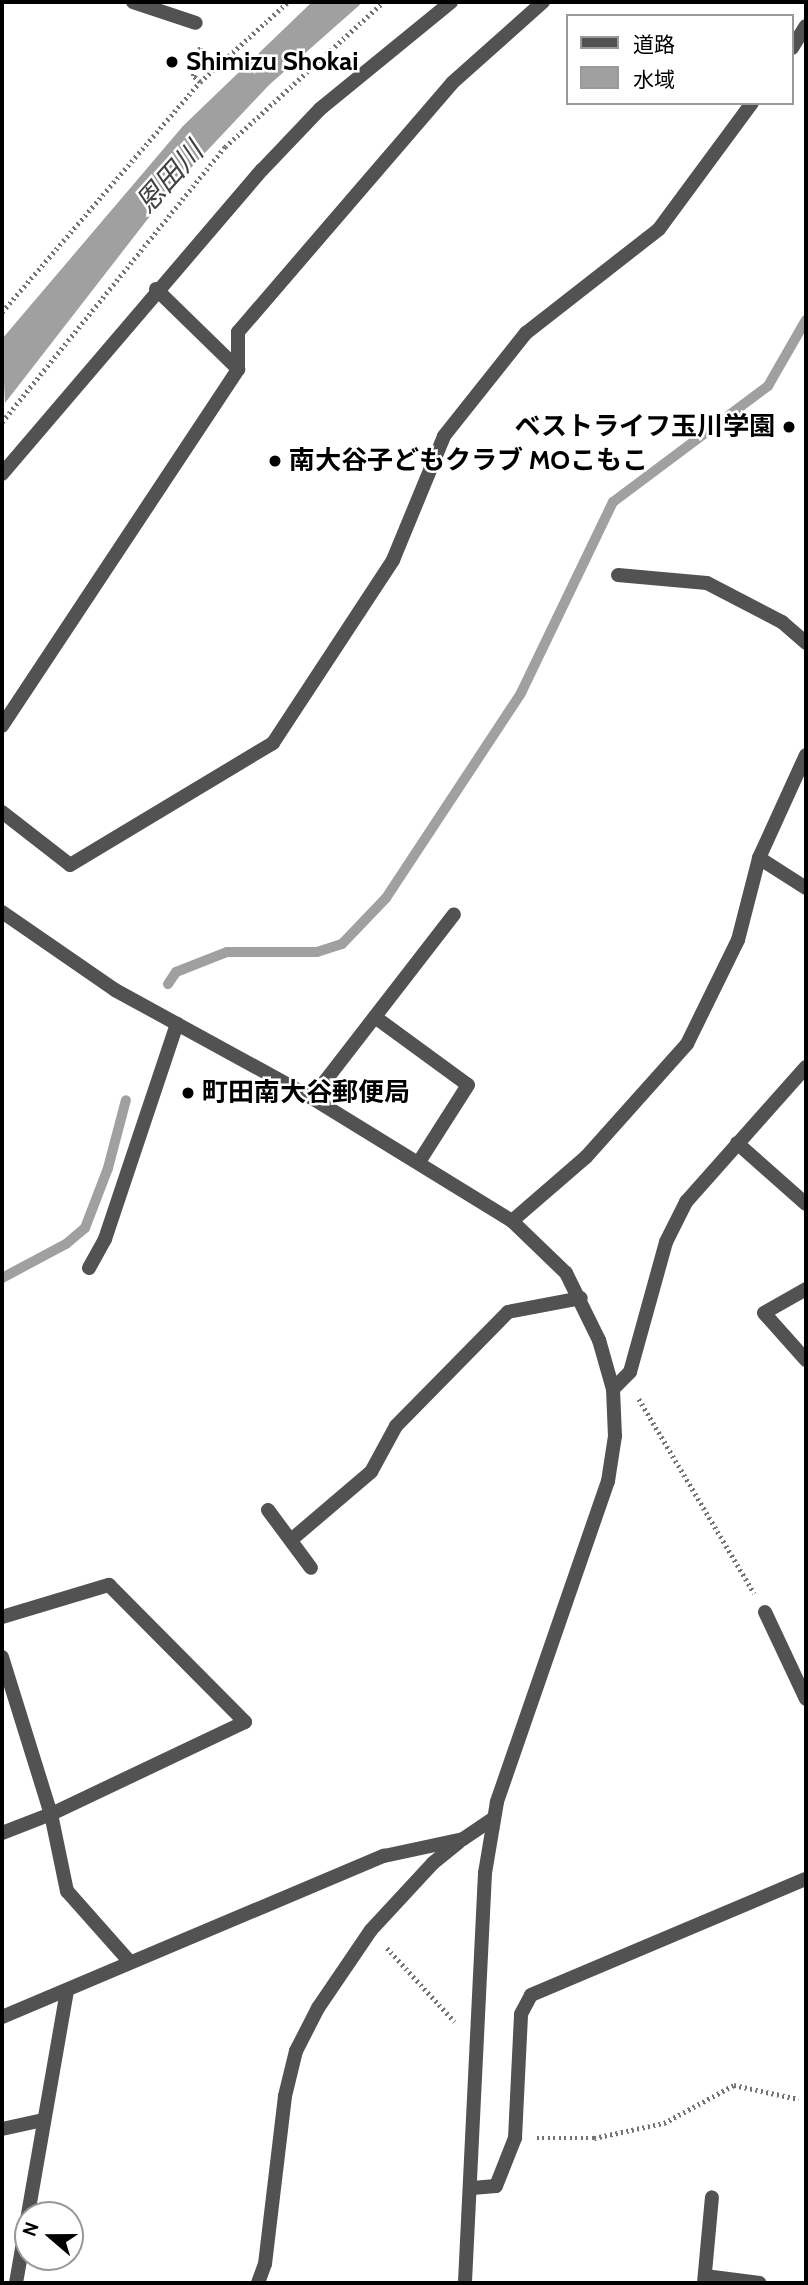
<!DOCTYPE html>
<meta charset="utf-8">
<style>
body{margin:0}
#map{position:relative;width:808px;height:2285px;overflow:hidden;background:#fff;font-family:Cabin,"Noto Sans JP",sans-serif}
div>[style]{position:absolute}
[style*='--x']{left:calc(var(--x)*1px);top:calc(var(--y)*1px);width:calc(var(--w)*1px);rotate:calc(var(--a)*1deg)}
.water>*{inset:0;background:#a0a0a0}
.stream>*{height:10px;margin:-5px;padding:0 5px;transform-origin:5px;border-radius:5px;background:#a0a0a0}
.path>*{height:4.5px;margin-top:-2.25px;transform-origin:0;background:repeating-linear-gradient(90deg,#747474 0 2px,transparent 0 5.5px)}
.service>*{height:14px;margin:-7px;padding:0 7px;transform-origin:7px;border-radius:7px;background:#525252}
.minor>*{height:14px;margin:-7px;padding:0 7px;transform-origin:7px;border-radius:7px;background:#525252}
.tertiary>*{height:14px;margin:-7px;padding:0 7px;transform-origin:7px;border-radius:7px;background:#525252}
.dots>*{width:19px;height:19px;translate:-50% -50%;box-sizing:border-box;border:4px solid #fff;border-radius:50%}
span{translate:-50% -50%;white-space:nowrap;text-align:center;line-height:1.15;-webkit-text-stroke:5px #fff;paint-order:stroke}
.poi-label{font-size:26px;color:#000;font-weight:700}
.left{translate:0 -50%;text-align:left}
.right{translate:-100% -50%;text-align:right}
.water-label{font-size:28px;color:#414141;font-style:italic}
.frame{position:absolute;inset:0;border:4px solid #000;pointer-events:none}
.legend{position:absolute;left:566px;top:14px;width:228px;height:91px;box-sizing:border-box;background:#fff;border:2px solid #999;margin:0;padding:9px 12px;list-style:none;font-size:21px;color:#000}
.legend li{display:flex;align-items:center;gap:14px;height:35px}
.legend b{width:35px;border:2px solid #999}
.north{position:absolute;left:14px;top:2201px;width:70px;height:70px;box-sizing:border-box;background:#fff;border:2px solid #999;border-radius:50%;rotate:290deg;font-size:19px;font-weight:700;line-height:28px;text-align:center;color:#000}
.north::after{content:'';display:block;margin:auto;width:24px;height:32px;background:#000;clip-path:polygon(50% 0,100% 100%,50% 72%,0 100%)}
</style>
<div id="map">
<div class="water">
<div style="clip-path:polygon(312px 2px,363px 2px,269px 85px,171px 189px,5px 403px,2px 339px,183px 126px)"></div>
</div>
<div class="stream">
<div style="--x:168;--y:984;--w:14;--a:-56"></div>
<div style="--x:176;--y:972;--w:55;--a:-21.4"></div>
<div style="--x:227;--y:952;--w:90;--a:0"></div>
<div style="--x:317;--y:952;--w:26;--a:-18"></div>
<div style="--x:342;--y:944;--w:64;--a:-46.3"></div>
<div style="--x:386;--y:898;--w:245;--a:-56.6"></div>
<div style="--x:521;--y:693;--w:212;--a:-64.3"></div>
<div style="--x:613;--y:502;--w:194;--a:-36.8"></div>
<div style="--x:768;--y:386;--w:76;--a:-60.1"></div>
<div style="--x:2;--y:1278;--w:72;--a:-28"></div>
<div style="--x:66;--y:1244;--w:25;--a:-40"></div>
<div style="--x:85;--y:1228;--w:64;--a:-69"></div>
<div style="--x:108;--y:1168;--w:70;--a:-75.2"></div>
</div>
<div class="path">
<div style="--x:200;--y:82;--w:9;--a:-139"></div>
<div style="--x:193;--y:76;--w:32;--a:-76"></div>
<div style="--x:2;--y:312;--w:303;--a:-49.3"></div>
<div style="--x:200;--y:82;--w:119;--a:-42.3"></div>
<div style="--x:2;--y:422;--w:354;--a:-51"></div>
<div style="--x:225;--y:147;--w:214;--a:-42.5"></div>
<div style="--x:639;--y:1399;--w:226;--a:59.3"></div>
<div style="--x:387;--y:1948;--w:100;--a:47.4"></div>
<div style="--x:537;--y:2138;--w:57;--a:0"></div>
<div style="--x:594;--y:2138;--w:72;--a:-12.1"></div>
<div style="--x:664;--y:2123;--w:80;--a:-28.5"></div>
<div style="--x:734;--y:2085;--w:66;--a:12.3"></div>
</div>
<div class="service">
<div style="--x:133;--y:2;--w:66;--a:18.4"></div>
<div style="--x:792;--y:48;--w:26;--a:-58"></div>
<div style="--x:156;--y:289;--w:115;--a:44.3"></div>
<div style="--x:618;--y:575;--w:89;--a:5.1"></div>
<div style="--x:707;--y:583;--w:85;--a:27.5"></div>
<div style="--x:782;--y:622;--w:32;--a:41"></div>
<div style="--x:2;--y:726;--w:428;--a:-56.5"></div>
<div style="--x:238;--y:369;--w:37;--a:-90"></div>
<div style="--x:238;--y:332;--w:328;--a:-49.3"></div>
<div style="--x:452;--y:83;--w:122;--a:-41.7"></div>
<div style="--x:2;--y:812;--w:86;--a:37.9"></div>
<div style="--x:70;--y:865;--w:237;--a:-31"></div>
<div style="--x:273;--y:743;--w:219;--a:-56.7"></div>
<div style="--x:393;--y:560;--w:134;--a:-67.6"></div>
<div style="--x:444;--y:436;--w:132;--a:-51.5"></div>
<div style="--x:526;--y:333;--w:169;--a:-38"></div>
<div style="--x:659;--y:229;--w:157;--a:-53.6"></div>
<div style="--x:512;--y:1221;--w:98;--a:-40.9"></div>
<div style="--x:586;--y:1157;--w:152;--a:-48.2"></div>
<div style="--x:687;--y:1044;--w:116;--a:-63.9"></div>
<div style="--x:89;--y:1268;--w:33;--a:-61"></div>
<div style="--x:105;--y:1239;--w:227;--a:-71.5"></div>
</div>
<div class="minor">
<div style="--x:759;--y:858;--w:56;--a:32.6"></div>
<div style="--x:738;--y:940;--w:85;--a:-75.6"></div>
<div style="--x:759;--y:858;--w:113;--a:-65.5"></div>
<div style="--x:375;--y:1017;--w:115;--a:36.2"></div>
<div style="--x:468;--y:1085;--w:91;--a:122.5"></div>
<div style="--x:312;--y:1098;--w:232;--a:-52.3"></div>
<div style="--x:737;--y:1143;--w:92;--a:41.5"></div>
<div style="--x:806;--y:1289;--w:48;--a:150.3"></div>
<div style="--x:764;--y:1313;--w:63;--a:48.2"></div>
<div style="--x:613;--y:1389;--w:24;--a:-45"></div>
<div style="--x:630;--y:1372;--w:135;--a:-74.5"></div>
<div style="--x:666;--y:1242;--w:45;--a:-63.4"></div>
<div style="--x:686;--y:1202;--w:181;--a:-48.4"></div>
<div style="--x:268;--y:1510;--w:72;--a:53.4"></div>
<div style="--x:291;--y:1540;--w:105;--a:-40.4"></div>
<div style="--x:371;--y:1472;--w:52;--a:-61.5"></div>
<div style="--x:396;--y:1426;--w:160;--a:-45.5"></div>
<div style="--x:508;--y:1312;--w:74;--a:-10.9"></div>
<div style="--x:765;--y:1612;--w:96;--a:64.8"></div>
<div style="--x:2;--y:1617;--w:112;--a:-16.7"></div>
<div style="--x:109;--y:1585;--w:193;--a:45.2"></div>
<div style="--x:245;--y:1722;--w:215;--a:154.6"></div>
<div style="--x:51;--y:1814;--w:53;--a:158.8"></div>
<div style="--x:2;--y:1657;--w:164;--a:72.7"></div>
<div style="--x:51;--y:1814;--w:79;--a:78.3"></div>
<div style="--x:67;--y:1891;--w:95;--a:48.4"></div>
<div style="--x:2;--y:2017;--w:415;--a:-22.9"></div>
<div style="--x:384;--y:1856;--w:81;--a:-12.1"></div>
<div style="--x:463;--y:1839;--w:36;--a:-34"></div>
<div style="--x:2;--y:2129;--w:42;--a:-12.4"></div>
<div style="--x:472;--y:2188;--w:24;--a:-5"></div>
<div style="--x:496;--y:2186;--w:52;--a:-68.4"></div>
<div style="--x:515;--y:2138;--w:124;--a:-87.2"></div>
<div style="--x:521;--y:2014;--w:21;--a:-62"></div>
<div style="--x:531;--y:1995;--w:298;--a:-22.9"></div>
<div style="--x:705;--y:2276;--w:55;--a:7.3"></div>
<div style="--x:16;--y:2283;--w:295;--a:-80.1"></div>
<div style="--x:258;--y:2283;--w:20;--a:-70"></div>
<div style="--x:265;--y:2264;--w:169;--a:-83.2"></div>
<div style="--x:285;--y:2096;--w:46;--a:-76.3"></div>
<div style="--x:296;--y:2051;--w:48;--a:-62.9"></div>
<div style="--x:318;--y:2008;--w:94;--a:-55.8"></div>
<div style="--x:371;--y:1930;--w:91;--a:-47.2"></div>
<div style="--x:433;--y:1863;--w:33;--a:-39"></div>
<div style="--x:704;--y:2283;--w:86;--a:-84.7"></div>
</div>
<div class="tertiary">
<div style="--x:2;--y:474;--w:400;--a:-49.5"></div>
<div style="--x:262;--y:170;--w:84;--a:-46.4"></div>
<div style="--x:320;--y:109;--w:169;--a:-39.2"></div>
<div style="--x:2;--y:912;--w:137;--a:34.6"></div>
<div style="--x:115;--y:990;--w:225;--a:28.7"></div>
<div style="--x:312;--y:1098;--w:235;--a:31.6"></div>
<div style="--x:512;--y:1221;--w:75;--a:43.9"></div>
<div style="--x:566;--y:1273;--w:75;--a:63.8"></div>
<div style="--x:599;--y:1340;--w:51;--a:74.1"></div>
<div style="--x:613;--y:1389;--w:47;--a:87.6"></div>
<div style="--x:615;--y:1436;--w:46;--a:98.8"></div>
<div style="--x:608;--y:1481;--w:340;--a:109.1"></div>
<div style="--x:497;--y:1802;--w:72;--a:99.6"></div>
<div style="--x:485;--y:1873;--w:410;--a:92.8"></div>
</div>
<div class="dots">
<div style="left:172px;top:62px;background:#000"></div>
<div style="left:789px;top:427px;background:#000"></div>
<div style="left:275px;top:461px;background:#000"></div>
<div style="left:188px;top:1093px;background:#000"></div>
</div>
<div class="poi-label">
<span class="left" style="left:186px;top:62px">Shimizu Shokai</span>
<span class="right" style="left:775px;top:427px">ベストライフ玉川学園</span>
<span class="left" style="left:289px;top:461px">南大谷子どもクラブ MOこもこ</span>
<span class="left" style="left:202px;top:1093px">町田南大谷郵便局</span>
</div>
<div class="water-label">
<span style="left:169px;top:177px;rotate:-48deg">恩田川</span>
</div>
<div class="frame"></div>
<ul class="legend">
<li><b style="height:9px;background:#525252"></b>道路</li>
<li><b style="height:19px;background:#a0a0a0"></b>水域</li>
</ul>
<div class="north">N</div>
</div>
